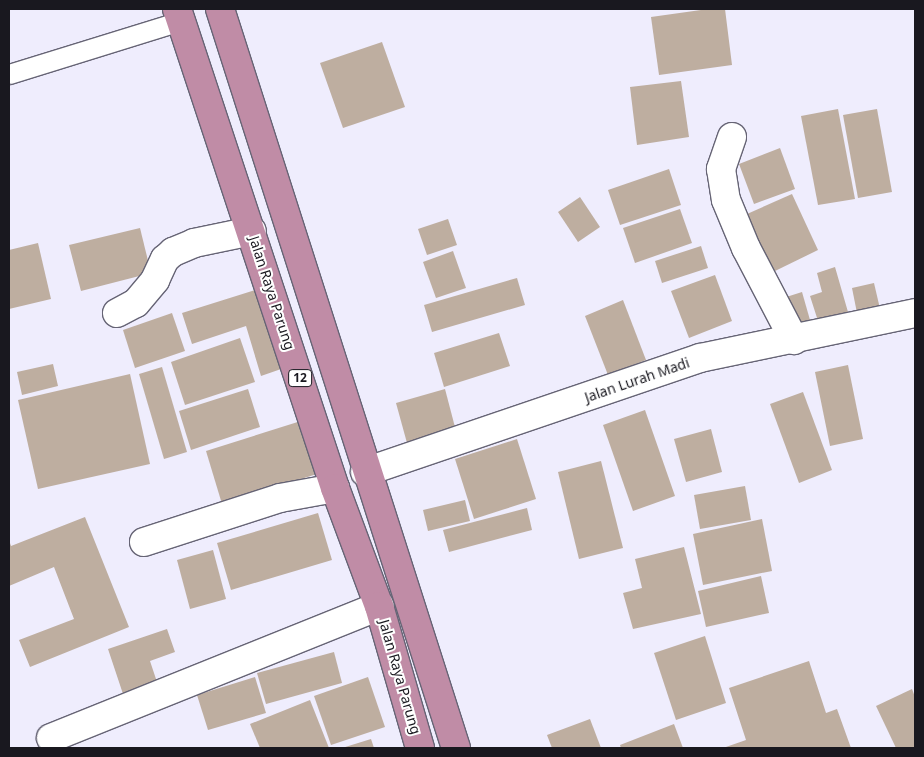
<!DOCTYPE html>
<style>
body{margin:0}
#map{position:relative;width:924px;height:757px;overflow:hidden;background:#efedfd;font-family:"Noto Sans",sans-serif}
div>[style]{position:absolute}
[style*='--x']{left:calc(var(--x)*1px);top:calc(var(--y)*1px);width:calc(var(--w)*1px);rotate:calc(var(--a)*1deg)}
.building>*{inset:0;background:#beaea0}
.roads{filter:drop-shadow(1px 0 #666475) drop-shadow(-1px 0 #666475) drop-shadow(0 1px #666475) drop-shadow(0 -1px #666475)}
.service>*{height:19px;margin:-9.5px;padding:0 9.5px;transform-origin:9.5px;border-radius:9.5px;background:#fff}
.minor>*{height:28px;margin:-14px;padding:0 14px;transform-origin:14px;border-radius:14px;background:#fff}
.trunk>*{height:28px;margin:-14px;padding:0 14px;transform-origin:14px;border-radius:14px;background:#c08ca6}
span{translate:-50% -50%;white-space:nowrap;text-align:center;line-height:1.15;-webkit-text-stroke:4px #fff;paint-order:stroke}
.shield-label span{padding:1px 4px;background:#fff;border:1px solid;border-radius:4px;-webkit-text-stroke-width:0}
.shield-label{font-size:12px;color:#19181f;font-weight:700}
.street-label{font-size:14px;color:#19181f}
.frame{position:absolute;inset:0;border:10px solid #19181f;pointer-events:none}
</style>
<div id="map">
<div class="building">
<div style="clip-path:polygon(708px 9px,725px 9px,732px 65px,659px 75px,651px 17px)"></div>
<div style="clip-path:polygon(382px 42px,405px 107px,343px 128px,320px 63px)"></div>
<div style="clip-path:polygon(681px 81px,689px 137px,637px 145px,630px 87px)"></div>
<div style="clip-path:polygon(838px 109px,855px 199px,818px 205px,801px 116px)"></div>
<div style="clip-path:polygon(877px 109px,892px 192px,858px 198px,843px 115px)"></div>
<div style="clip-path:polygon(780px 148px,795px 189px,754px 204px,739px 164px)"></div>
<div style="clip-path:polygon(669px 169px,681px 205px,620px 225px,608px 190px)"></div>
<div style="clip-path:polygon(792px 194px,818px 250px,773px 272px,747px 214px)"></div>
<div style="clip-path:polygon(580px 197px,600px 227px,578px 242px,558px 212px)"></div>
<div style="clip-path:polygon(680px 209px,692px 243px,635px 263px,623px 228px)"></div>
<div style="clip-path:polygon(448px 219px,457px 245px,427px 255px,418px 229px)"></div>
<div style="clip-path:polygon(140px 228px,151px 273px,81px 291px,69px 245px)"></div>
<div style="clip-path:polygon(38px 243px,51px 299px,9px 309px,9px 250px)"></div>
<div style="clip-path:polygon(701px 246px,708px 268px,662px 283px,655px 261px)"></div>
<div style="clip-path:polygon(453px 251px,466px 288px,436px 298px,423px 262px)"></div>
<div style="clip-path:polygon(835px 267px,848px 312px,818px 321px,810px 296px,822px 292px,817px 273px)"></div>
<div style="clip-path:polygon(715px 275px,732px 321px,689px 338px,671px 291px)"></div>
<div style="clip-path:polygon(517px 278px,525px 305px,432px 332px,424px 305px)"></div>
<div style="clip-path:polygon(874px 283px,881px 313px,858px 318px,852px 288px)"></div>
<div style="clip-path:polygon(258px 289px,284px 368px,261px 376px,246px 326px,192px 344px,182px 313px)"></div>
<div style="clip-path:polygon(802px 292px,810px 320px,789px 326px,780px 299px)"></div>
<div style="clip-path:polygon(623px 300px,646px 360px,608px 375px,585px 316px)"></div>
<div style="clip-path:polygon(172px 313px,185px 351px,135px 368px,123px 330px)"></div>
<div style="clip-path:polygon(499px 333px,510px 366px,444px 387px,434px 353px)"></div>
<div style="clip-path:polygon(240px 338px,255px 382px,185px 405px,171px 362px)"></div>
<div style="clip-path:polygon(53px 364px,58px 386px,22px 395px,17px 372px)"></div>
<div style="clip-path:polygon(848px 365px,863px 439px,830px 446px,815px 372px)"></div>
<div style="clip-path:polygon(162px 367px,187px 452px,164px 459px,139px 374px)"></div>
<div style="clip-path:polygon(130px 374px,150px 464px,38px 489px,18px 400px)"></div>
<div style="clip-path:polygon(248px 389px,260px 427px,191px 450px,179px 411px)"></div>
<div style="clip-path:polygon(445px 389px,456px 431px,407px 443px,396px 403px)"></div>
<div style="clip-path:polygon(803px 392px,832px 470px,799px 483px,770px 404px)"></div>
<div style="clip-path:polygon(645px 410px,675px 496px,633px 511px,603px 425px)"></div>
<div style="clip-path:polygon(304px 420px,320px 473px,222px 504px,206px 451px)"></div>
<div style="clip-path:polygon(711px 429px,722px 472px,686px 482px,674px 439px)"></div>
<div style="clip-path:polygon(517px 439px,536px 499px,474px 519px,455px 459px)"></div>
<div style="clip-path:polygon(601px 461px,623px 548px,579px 559px,558px 472px)"></div>
<div style="clip-path:polygon(745px 486px,751px 520px,700px 529px,694px 495px)"></div>
<div style="clip-path:polygon(465px 500px,470px 521px,428px 531px,423px 510px)"></div>
<div style="clip-path:polygon(527px 508px,532px 530px,449px 552px,443px 530px)"></div>
<div style="clip-path:polygon(318px 513px,332px 560px,231px 590px,217px 543px)"></div>
<div style="clip-path:polygon(85px 517px,129px 627px,30px 667px,19px 640px,74px 619px,54px 567px,9px 586px,9px 540px,11px 546px)"></div>
<div style="clip-path:polygon(762px 519px,772px 571px,703px 585px,693px 534px)"></div>
<div style="clip-path:polygon(684px 547px,701px 614px,633px 629px,623px 593px,642px 588px,635px 559px)"></div>
<div style="clip-path:polygon(213px 550px,226px 599px,190px 609px,177px 560px)"></div>
<div style="clip-path:polygon(761px 576px,769px 613px,706px 627px,698px 591px)"></div>
<div style="clip-path:polygon(167px 629px,175px 652px,150px 661px,160px 691px,126px 703px,108px 649px)"></div>
<div style="clip-path:polygon(705px 636px,726px 703px,676px 720px,654px 653px)"></div>
<div style="clip-path:polygon(334px 652px,342px 683px,266px 704px,257px 673px)"></div>
<div style="clip-path:polygon(809px 661px,826px 713px,837px 709px,851px 748px,723px 748px,746px 740px,729px 688px)"></div>
<div style="clip-path:polygon(255px 677px,266px 713px,208px 730px,197px 695px)"></div>
<div style="clip-path:polygon(368px 677px,385px 727px,331px 745px,314px 696px)"></div>
<div style="clip-path:polygon(912px 689px,915px 697px,915px 748px,896px 748px,876px 706px)"></div>
<div style="clip-path:polygon(310px 700px,329px 748px,260px 748px,250px 724px)"></div>
<div style="clip-path:polygon(590px 719px,601px 748px,552px 748px,547px 735px)"></div>
<div style="clip-path:polygon(674px 724px,683px 748px,621px 748px,620px 745px)"></div>
<div style="clip-path:polygon(371px 739px,374px 748px,342px 748px)"></div>
</div>
<div class="roads">
<div class="service">
<div style="--x:9;--y:74;--w:179;--a:-17.2"></div>
</div>
<div class="minor">
<div style="--x:732;--y:137;--w:34;--a:109"></div>
<div style="--x:721;--y:169;--w:31;--a:81"></div>
<div style="--x:726;--y:200;--w:52;--a:67.4"></div>
<div style="--x:746;--y:248;--w:104;--a:62.4"></div>
<div style="--x:117;--y:313;--w:21;--a:-28"></div>
<div style="--x:136;--y:303;--w:30;--a:-50"></div>
<div style="--x:155;--y:280;--w:23;--a:-65"></div>
<div style="--x:165;--y:259;--w:11;--a:-41"></div>
<div style="--x:173;--y:252;--w:23;--a:-23"></div>
<div style="--x:194;--y:243;--w:59;--a:-11.7"></div>
<div style="--x:365;--y:472;--w:354;--a:-18.8"></div>
<div style="--x:700;--y:358;--w:220;--a:-11.8"></div>
<div style="--x:144;--y:542;--w:143;--a:-17.9"></div>
<div style="--x:280;--y:498;--w:56;--a:-10.3"></div>
<div style="--x:51;--y:738;--w:354;--a:-21.9"></div>
</div>
<div class="trunk">
<div style="--x:177;--y:9;--w:504;--a:71.74"></div>
<div style="--x:335;--y:488;--w:126;--a:69.6"></div>
<div style="--x:379;--y:606;--w:148;--a:73.9"></div>
<div style="--x:220;--y:9;--w:776;--a:72.29"></div>
</div>
</div>
<div class="shield-label">
<span style="left:300px;top:378px">12</span>
</div>
<div class="street-label">
<span style="left:272px;top:293px;rotate:72deg">Jalan Raya Parung</span>
<span style="left:637px;top:380px;rotate:-19deg">Jalan Lurah Madi</span>
<span style="left:400px;top:677px;rotate:74deg">Jalan Raya Parung</span>
</div>
<div class="frame"></div>
</div>
